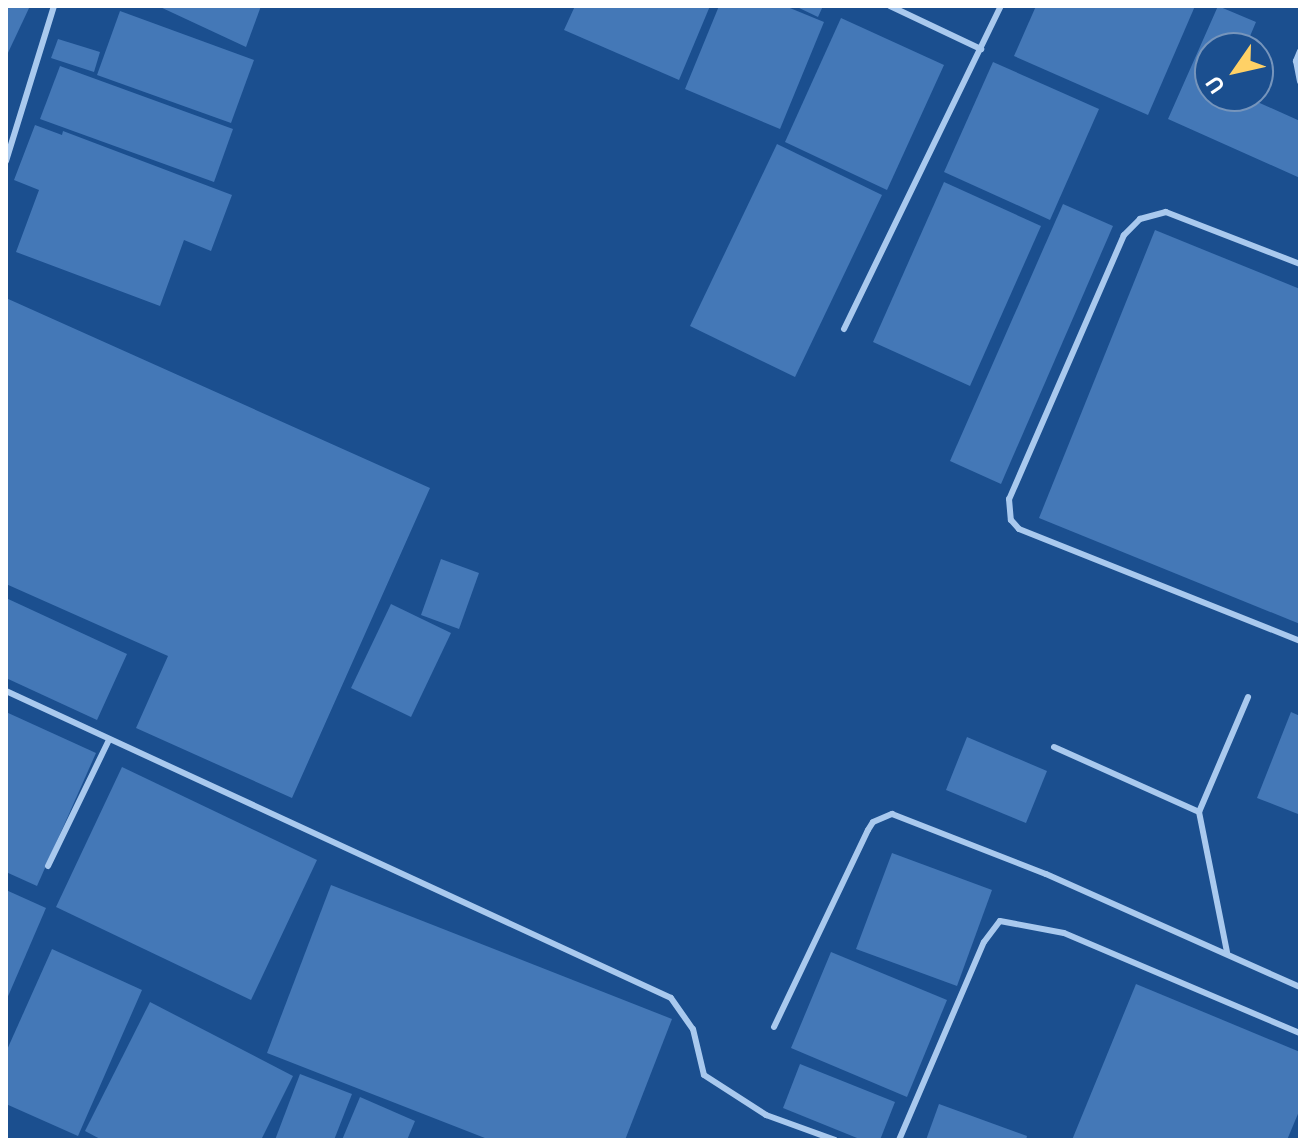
<!DOCTYPE html>
<style>
body{margin:0}
#map{position:relative;width:1306px;height:1146px;overflow:hidden;background:#1b4f8f;font-family:"DM Sans",sans-serif}
div>[style]{position:absolute}
[style*='--x']{left:calc(var(--x)*1px);top:calc(var(--y)*1px);width:calc(var(--w)*1px);rotate:calc(var(--a)*1deg)}
.building>*{inset:0;background:#4478b7}
.service>*{height:6px;margin:-3px;padding:0 3px;transform-origin:3px;border-radius:3px;background:#a9c9ee}
span{translate:-50% -50%;white-space:nowrap;text-align:center;line-height:1.15;-webkit-text-stroke:6px #1b4f8f;paint-order:stroke}
.frame{position:absolute;inset:0;border:8px solid #fff;pointer-events:none}
.north{position:absolute;left:1194px;top:32px;width:80px;height:80px;box-sizing:border-box;background:#1b4f8f;border:2px solid #7695bc;border-radius:50%;rotate:236deg;font-size:22px;font-weight:700;line-height:32px;text-align:center;color:#fff}
.north::after{content:'';display:block;margin:auto;width:28px;height:36px;background:#ffd166;clip-path:polygon(50% 0,100% 100%,50% 72%,0 100%)}
</style>
<div id="map">
<div class="building">
<div style="clip-path:polygon(6px 6px,30px 6px,6px 57px)"></div>
<div style="clip-path:polygon(158px 6px,261px 6px,246px 47px)"></div>
<div style="clip-path:polygon(575px 6px,710px 6px,679px 80px,564px 30px)"></div>
<div style="clip-path:polygon(719px 6px,785px 6px,824px 22px,780px 129px,685px 89px)"></div>
<div style="clip-path:polygon(795px 6px,823px 6px,818px 17px)"></div>
<div style="clip-path:polygon(1036px 6px,1195px 6px,1148px 115px,1014px 56px)"></div>
<div style="clip-path:polygon(1218px 6px,1256px 22px,1245px 48px,1210px 48px,1210px 96px,1244px 96px,1300px 121px,1300px 178px,1168px 119px)"></div>
<div style="clip-path:polygon(120px 11px,254px 60px,231px 123px,97px 75px)"></div>
<div style="clip-path:polygon(841px 18px,944px 65px,887px 190px,785px 142px)"></div>
<div style="clip-path:polygon(58px 39px,100px 52px,94px 72px,51px 58px)"></div>
<div style="clip-path:polygon(993px 62px,1099px 109px,1050px 220px,944px 172px)"></div>
<div style="clip-path:polygon(60px 66px,233px 129px,214px 182px,40px 119px)"></div>
<div style="clip-path:polygon(35px 125px,62px 135px,63px 131px,232px 195px,211px 251px,184px 240px,160px 306px,16px 252px,39px 190px,14px 180px)"></div>
<div style="clip-path:polygon(777px 144px,882px 195px,795px 377px,690px 326px)"></div>
<div style="clip-path:polygon(944px 182px,1041px 226px,970px 386px,873px 342px)"></div>
<div style="clip-path:polygon(1063px 204px,1113px 226px,1001px 484px,950px 461px)"></div>
<div style="clip-path:polygon(1155px 230px,1300px 289px,1300px 624px,1039px 518px)"></div>
<div style="clip-path:polygon(6px 298px,430px 488px,292px 798px,136px 728px,168px 656px,6px 584px)"></div>
<div style="clip-path:polygon(441px 559px,479px 573px,459px 629px,421px 615px)"></div>
<div style="clip-path:polygon(6px 598px,127px 654px,97px 720px,6px 678px)"></div>
<div style="clip-path:polygon(391px 604px,451px 633px,411px 717px,351px 688px)"></div>
<div style="clip-path:polygon(6px 712px,96px 753px,37px 886px,6px 872px)"></div>
<div style="clip-path:polygon(1291px 712px,1300px 716px,1298px 814px,1257px 798px)"></div>
<div style="clip-path:polygon(967px 737px,1047px 771px,1026px 823px,946px 790px)"></div>
<div style="clip-path:polygon(122px 767px,317px 860px,251px 1000px,56px 907px)"></div>
<div style="clip-path:polygon(892px 853px,992px 890px,957px 986px,856px 949px)"></div>
<div style="clip-path:polygon(331px 885px,672px 1019px,625px 1140px,490px 1140px,267px 1053px)"></div>
<div style="clip-path:polygon(6px 890px,46px 908px,6px 1001px)"></div>
<div style="clip-path:polygon(52px 949px,142px 990px,78px 1136px,6px 1104px,6px 1052px)"></div>
<div style="clip-path:polygon(831px 952px,947px 1000px,907px 1097px,791px 1048px)"></div>
<div style="clip-path:polygon(1136px 984px,1300px 1052px,1300px 1109px,1287px 1140px,1072px 1140px)"></div>
<div style="clip-path:polygon(150px 1002px,293px 1076px,261px 1140px,102px 1140px,85px 1131px)"></div>
<div style="clip-path:polygon(800px 1064px,895px 1102px,880px 1140px,862px 1140px,783px 1108px)"></div>
<div style="clip-path:polygon(300px 1074px,352px 1094px,334px 1140px,275px 1140px)"></div>
<div style="clip-path:polygon(360px 1097px,415px 1121px,407px 1140px,342px 1140px)"></div>
<div style="clip-path:polygon(939px 1104px,1027px 1136px,1026px 1140px,926px 1140px)"></div>
</div>
<div class="service">
<div style="--x:890;--y:6;--w:101;--a:25.3"></div>
<div style="--x:1300;--y:51;--w:11;--a:112"></div>
<div style="--x:1296;--y:61;--w:21;--a:79"></div>
<div style="--x:6;--y:161;--w:162;--a:-72.8"></div>
<div style="--x:1300;--y:264;--w:144;--a:-158.8"></div>
<div style="--x:1166;--y:212;--w:27;--a:165"></div>
<div style="--x:1140;--y:219;--w:23;--a:135"></div>
<div style="--x:1124;--y:235;--w:288;--a:113.5"></div>
<div style="--x:1009;--y:499;--w:21;--a:85"></div>
<div style="--x:1011;--y:520;--w:12;--a:48"></div>
<div style="--x:1019;--y:529;--w:302;--a:21.7"></div>
<div style="--x:844;--y:329;--w:359;--a:-64.1"></div>
<div style="--x:6;--y:691;--w:732;--a:24.78"></div>
<div style="--x:671;--y:998;--w:38;--a:55"></div>
<div style="--x:693;--y:1029;--w:47;--a:76.6"></div>
<div style="--x:704;--y:1075;--w:74;--a:32.8"></div>
<div style="--x:766;--y:1115;--w:73;--a:19.9"></div>
<div style="--x:1054;--y:747;--w:159;--a:24.1"></div>
<div style="--x:48;--y:866;--w:140;--a:-64.2"></div>
<div style="--x:1227;--y:952;--w:143;--a:-101.3"></div>
<div style="--x:1199;--y:812;--w:125;--a:-66.9"></div>
<div style="--x:774;--y:1027;--w:218;--a:-64.5"></div>
<div style="--x:868;--y:830;--w:9;--a:-58"></div>
<div style="--x:873;--y:822;--w:21;--a:-23"></div>
<div style="--x:892;--y:814;--w:165;--a:21.3"></div>
<div style="--x:1046;--y:874;--w:278;--a:24"></div>
<div style="--x:899;--y:1140;--w:215;--a:-66.8"></div>
<div style="--x:984;--y:942;--w:26;--a:-53"></div>
<div style="--x:1000;--y:921;--w:65;--a:10.6"></div>
<div style="--x:1064;--y:933;--w:256;--a:23"></div>
</div>
<div class="frame"></div>
<div class="north">U</div>
</div>
